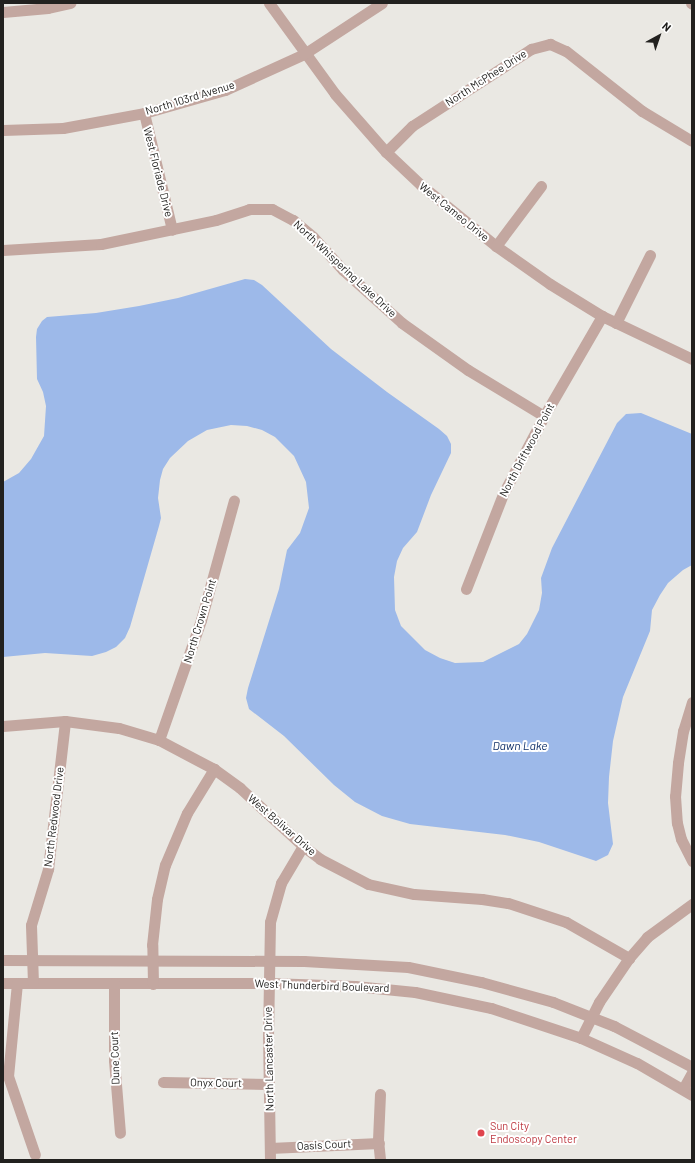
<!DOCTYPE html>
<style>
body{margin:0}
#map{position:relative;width:695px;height:1163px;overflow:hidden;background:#eae8e3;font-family:Barlow,sans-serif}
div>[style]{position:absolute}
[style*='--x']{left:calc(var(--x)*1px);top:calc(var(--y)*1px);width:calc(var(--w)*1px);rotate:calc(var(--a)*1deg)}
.water>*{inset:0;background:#9db9e9}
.minor>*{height:11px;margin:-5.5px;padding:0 5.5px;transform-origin:5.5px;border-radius:5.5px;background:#c3a7a0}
.dots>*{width:11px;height:11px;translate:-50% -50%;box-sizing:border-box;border:2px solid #fff;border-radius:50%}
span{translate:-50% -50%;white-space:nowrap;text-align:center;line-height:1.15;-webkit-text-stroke:4px #fff;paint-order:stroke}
.street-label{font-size:11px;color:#22211f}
.health-label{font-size:11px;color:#be3a42}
.left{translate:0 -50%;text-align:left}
.water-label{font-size:12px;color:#11316a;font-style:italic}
.frame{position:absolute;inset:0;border:4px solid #22211f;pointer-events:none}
.north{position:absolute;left:639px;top:16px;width:40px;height:40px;-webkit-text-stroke:3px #fff;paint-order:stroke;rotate:40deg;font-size:11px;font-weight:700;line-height:16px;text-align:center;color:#22211f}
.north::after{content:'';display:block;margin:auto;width:14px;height:18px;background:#22211f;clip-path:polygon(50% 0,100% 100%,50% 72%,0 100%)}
</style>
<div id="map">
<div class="water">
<div style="clip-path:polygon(245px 279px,254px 280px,262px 285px,331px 349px,387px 392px,439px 429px,447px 436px,451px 444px,451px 453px,431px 495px,417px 532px,403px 548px,397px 561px,394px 577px,395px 610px,401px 626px,425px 650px,440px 658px,455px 663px,483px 662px,519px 644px,527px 634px,539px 610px,542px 593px,541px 578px,552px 548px,617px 423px,626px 414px,641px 413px,692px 434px,692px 565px,683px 570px,668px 583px,660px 595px,652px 610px,650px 631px,623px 697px,613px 741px,609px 777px,608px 803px,613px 844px,608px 855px,596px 861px,539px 842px,505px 835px,410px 824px,382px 816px,355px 802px,334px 785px,284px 736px,249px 709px,246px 698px,248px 688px,279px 589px,287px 550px,300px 533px,309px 508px,306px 482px,294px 456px,275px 437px,262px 430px,247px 426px,231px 425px,207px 430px,188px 441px,170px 458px,163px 469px,160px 480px,158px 498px,161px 518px,159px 526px,130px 627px,125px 638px,116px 647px,106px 652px,92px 656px,45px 653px,3px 657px,3px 482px,19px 473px,31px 459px,44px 436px,46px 406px,43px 392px,37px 379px,36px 337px,37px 329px,42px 321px,47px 317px,96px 313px,139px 306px,178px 298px)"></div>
</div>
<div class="minor">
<div style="--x:269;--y:3;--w:112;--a:54"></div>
<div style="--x:335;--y:94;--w:77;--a:48.7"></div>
<div style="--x:386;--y:152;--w:48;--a:43.3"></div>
<div style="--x:421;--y:185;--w:97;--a:39.1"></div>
<div style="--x:496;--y:246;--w:66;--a:35.1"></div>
<div style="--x:550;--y:284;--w:61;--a:31.6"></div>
<div style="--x:602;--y:316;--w:100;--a:25.5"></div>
<div style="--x:691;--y:3;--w:1;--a:45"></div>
<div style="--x:3;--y:12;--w:45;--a:-5.1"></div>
<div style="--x:48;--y:8;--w:23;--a:-13"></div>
<div style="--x:144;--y:113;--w:120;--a:76.5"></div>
<div style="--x:3;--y:130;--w:60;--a:-1.9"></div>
<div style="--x:63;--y:128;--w:82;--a:-10.5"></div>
<div style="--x:144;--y:113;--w:84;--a:-15.9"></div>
<div style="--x:225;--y:90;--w:87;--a:-24.5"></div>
<div style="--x:304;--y:54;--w:93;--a:-33.2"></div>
<div style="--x:386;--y:152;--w:37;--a:-45"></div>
<div style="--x:412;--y:126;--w:142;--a:-32.9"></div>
<div style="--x:531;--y:49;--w:20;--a:-15"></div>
<div style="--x:550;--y:44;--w:17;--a:24"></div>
<div style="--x:566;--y:51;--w:97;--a:38.3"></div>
<div style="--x:642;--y:111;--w:58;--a:31"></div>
<div style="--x:496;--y:246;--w:75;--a:-53.1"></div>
<div style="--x:3;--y:250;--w:98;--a:-3.5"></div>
<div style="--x:101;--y:244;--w:117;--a:-11.8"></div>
<div style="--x:216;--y:220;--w:35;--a:-18"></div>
<div style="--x:249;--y:209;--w:23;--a:0"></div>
<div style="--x:272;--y:209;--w:24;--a:28"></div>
<div style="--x:293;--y:220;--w:26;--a:40"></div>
<div style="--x:313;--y:237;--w:45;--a:47.7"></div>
<div style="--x:343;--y:270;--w:79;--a:41.9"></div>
<div style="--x:402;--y:323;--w:81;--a:35.5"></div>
<div style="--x:468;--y:370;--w:89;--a:31.2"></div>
<div style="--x:616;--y:323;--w:76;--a:-63.4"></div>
<div style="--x:466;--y:589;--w:102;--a:-68.7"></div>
<div style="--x:503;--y:494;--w:88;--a:-62.3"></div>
<div style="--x:544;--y:416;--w:116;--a:-59.9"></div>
<div style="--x:692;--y:702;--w:30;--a:107"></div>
<div style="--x:683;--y:731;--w:32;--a:99"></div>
<div style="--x:678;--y:763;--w:33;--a:95"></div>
<div style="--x:675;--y:796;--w:27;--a:86"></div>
<div style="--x:677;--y:823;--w:16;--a:76"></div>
<div style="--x:681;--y:839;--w:25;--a:63"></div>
<div style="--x:3;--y:726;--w:62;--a:-4.6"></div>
<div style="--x:65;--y:721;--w:54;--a:7.4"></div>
<div style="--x:119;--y:728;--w:42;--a:16.7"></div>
<div style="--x:159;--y:740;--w:62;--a:27.8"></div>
<div style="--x:214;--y:769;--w:32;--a:36"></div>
<div style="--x:240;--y:788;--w:86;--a:42.6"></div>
<div style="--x:303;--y:846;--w:21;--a:37"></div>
<div style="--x:320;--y:859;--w:54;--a:27.5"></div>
<div style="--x:368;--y:884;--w:47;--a:12.3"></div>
<div style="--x:414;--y:894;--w:68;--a:4.2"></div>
<div style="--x:482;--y:899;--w:26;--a:9"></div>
<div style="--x:508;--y:903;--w:61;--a:18.1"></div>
<div style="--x:566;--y:922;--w:73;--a:29.7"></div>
<div style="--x:159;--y:740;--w:127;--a:-70.7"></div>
<div style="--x:201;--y:620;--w:124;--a:-74.6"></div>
<div style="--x:3;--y:960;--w:301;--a:0.2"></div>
<div style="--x:304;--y:961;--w:104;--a:3.3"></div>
<div style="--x:408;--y:967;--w:75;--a:11.6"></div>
<div style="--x:481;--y:982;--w:75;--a:15.5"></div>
<div style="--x:553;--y:1002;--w:66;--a:21.5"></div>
<div style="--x:614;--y:1026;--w:88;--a:27.7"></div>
<div style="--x:3;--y:983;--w:266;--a:0"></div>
<div style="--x:269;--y:983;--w:86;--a:2"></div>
<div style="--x:355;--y:986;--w:60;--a:5.7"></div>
<div style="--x:415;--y:992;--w:78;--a:11.9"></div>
<div style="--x:491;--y:1008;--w:95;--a:18.4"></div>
<div style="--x:581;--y:1038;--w:61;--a:24.1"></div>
<div style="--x:637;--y:1063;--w:64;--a:30.2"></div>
<div style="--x:17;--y:983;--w:93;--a:95.5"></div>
<div style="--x:8;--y:1076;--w:83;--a:71.1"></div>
<div style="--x:33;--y:983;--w:58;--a:-92"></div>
<div style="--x:31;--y:925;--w:59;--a:-73.1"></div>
<div style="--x:48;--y:869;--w:149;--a:-83.4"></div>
<div style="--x:114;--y:983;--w:77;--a:90"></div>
<div style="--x:114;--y:1060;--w:73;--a:85.3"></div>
<div style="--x:153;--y:984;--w:39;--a:-91"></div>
<div style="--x:152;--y:945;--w:46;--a:-83.8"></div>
<div style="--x:157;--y:899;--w:35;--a:-77"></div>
<div style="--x:165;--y:865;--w:56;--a:-67.1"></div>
<div style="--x:187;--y:813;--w:52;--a:-58.5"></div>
<div style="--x:581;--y:1038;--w:40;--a:-63.4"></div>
<div style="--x:599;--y:1002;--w:53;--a:-55.7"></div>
<div style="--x:629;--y:958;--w:28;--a:-49"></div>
<div style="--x:647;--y:937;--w:56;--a:-36.3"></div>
<div style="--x:163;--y:1082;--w:106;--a:1.1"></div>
<div style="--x:683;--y:1089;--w:18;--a:-61"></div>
<div style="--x:380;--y:1094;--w:46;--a:92.5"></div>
<div style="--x:378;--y:1140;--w:20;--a:84"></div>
<div style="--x:270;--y:1148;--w:109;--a:-2.6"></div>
<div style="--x:270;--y:1160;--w:123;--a:-90.9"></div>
<div style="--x:268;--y:1037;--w:115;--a:-89"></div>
<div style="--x:270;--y:922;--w:41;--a:-74.2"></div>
<div style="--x:281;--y:883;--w:43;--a:-59.3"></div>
</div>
<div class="dots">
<div style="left:481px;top:1133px;background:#e0444e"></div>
</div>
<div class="street-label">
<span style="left:486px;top:78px;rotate:-33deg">North McPhee Drive</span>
<span style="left:190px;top:98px;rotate:-17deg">North 103rd Avenue</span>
<span style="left:158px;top:172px;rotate:76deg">West Floriade Drive</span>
<span style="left:454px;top:212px;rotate:39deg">West Cameo Drive</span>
<span style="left:345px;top:269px;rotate:43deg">North Whispering Lake Drive</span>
<span style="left:527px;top:450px;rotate:-62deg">North Driftwood Point</span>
<span style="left:200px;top:621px;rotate:-73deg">North Crown Point</span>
<span style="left:54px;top:817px;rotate:-83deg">North Redwood Drive</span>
<span style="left:282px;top:825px;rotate:41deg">West Bolivar Drive</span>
<span style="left:322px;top:986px;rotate:2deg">West Thunderbird Boulevard</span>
<span style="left:115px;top:1058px;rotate:-92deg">Dune Court</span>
<span style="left:269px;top:1059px;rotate:-91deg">North Lancaster Drive</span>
<span style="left:216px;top:1083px;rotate:1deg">Onyx Court</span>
<span style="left:324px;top:1145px;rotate:-3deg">Oasis Court</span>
</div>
<div class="health-label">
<span class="left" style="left:490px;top:1133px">Sun City<br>Endoscopy Center</span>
</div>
<div class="water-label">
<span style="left:520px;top:746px">Dawn Lake</span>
</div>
<div class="frame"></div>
<div class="north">N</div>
</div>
